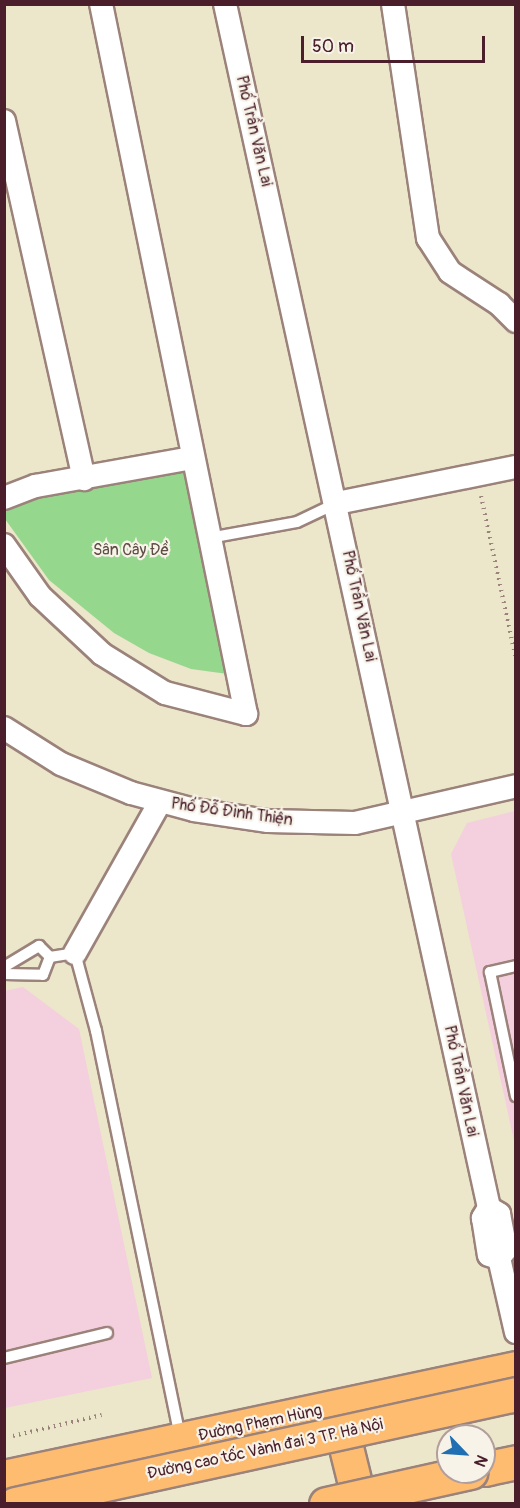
<!DOCTYPE html>
<meta charset="utf-8">
<style>
body{margin:0}
#map{position:relative;width:520px;height:1508px;overflow:hidden;background:#ece6ca;font-family:Pangolin,sans-serif}
div>[style]{position:absolute}
[style*='--x']{left:calc(var(--x)*1px);top:calc(var(--y)*1px);width:calc(var(--w)*1px);rotate:calc(var(--a)*1deg)}
.built>*{inset:0;background:#f4cfdd}
.green>*{inset:0;background:#96d78e}
.path>*{height:4px;margin-top:-2px;transform-origin:0;background:repeating-linear-gradient(90deg,#9b827a 0 1.5px,transparent 0 6px)}
.roads{filter:drop-shadow(2px 0 #9b827a) drop-shadow(-2px 0 #9b827a) drop-shadow(0 2px #9b827a) drop-shadow(0 -2px #9b827a)}
.lane>*{height:10px;margin:-5px;padding:0 5px;transform-origin:5px;border-radius:5px;background:#fff}
.street>*{height:22px;margin:-11px;padding:0 11px;transform-origin:11px;border-radius:11px;background:#fff}
.primary>*{height:33px;margin:-16.5px;padding:0 16.5px;transform-origin:16.5px;border-radius:16.5px;background:#febc70}
.highway>*{height:33px;margin:-16.5px;padding:0 16.5px;transform-origin:16.5px;border-radius:16.5px;background:#febc70}
.bridges{filter:drop-shadow(2px 0 #9b827a) drop-shadow(-2px 0 #9b827a) drop-shadow(0 2px #9b827a) drop-shadow(0 -2px #9b827a)}
.highway-bridge>*{height:33px;margin:-16.5px;padding:0 16.5px;transform-origin:16.5px;border-radius:16.5px;background:#febc70}
span{translate:-50% -50%;white-space:nowrap;text-align:center;line-height:1.15;-webkit-text-stroke:4.5px #f7f3e8;paint-order:stroke}
.street-label{font-size:16px;color:#4a1f2b}
.park-label{font-size:16px;color:#5d4d44}
.frame{position:absolute;inset:0;border:6px solid #4a1f2b;pointer-events:none}
.north{position:absolute;left:436px;top:1424px;width:60px;height:60px;box-sizing:border-box;background:#f7f3e8;border:2px solid #b29e9c;border-radius:50%;rotate:115deg;font-size:16px;font-weight:700;line-height:24px;text-align:center;color:#4a1f2b}
.north::after{content:'';display:block;margin:auto;width:21px;height:27px;background:#1f6fb2;clip-path:polygon(50% 0,100% 100%,50% 72%,0 100%)}
.scale{position:absolute;left:301px;top:36px;width:184px;height:27px;box-sizing:border-box;border:3px solid #4a1f2b;border-top:0;padding-left:8px;font-size:18px;line-height:21px;white-space:nowrap;color:#4a1f2b;-webkit-text-stroke:4px #f7f3e8;paint-order:stroke}
</style>
<div id="map">
<div class="built">
<div style="clip-path:polygon(515px 811px,515px 1145px,451px 854px,467px 823px)"></div>
<div style="clip-path:polygon(23px 987px,79px 1029px,152px 1378px,5px 1408px,4px 991px)"></div>
</div>
<div class="green">
<div style="clip-path:polygon(191px 458px,235px 675px,191px 669px,149px 653px,114px 633px,49px 580px,5px 519px,4px 498px)"></div>
</div>
<div class="path">
<div style="--x:481;--y:496;--w:167;--a:77.9"></div>
<div style="--x:13;--y:1436;--w:91;--a:-13.3"></div>
</div>
<div class="roads">
<div class="lane">
<div style="--x:209;--y:538;--w:89;--a:-10.3"></div>
<div style="--x:297;--y:522;--w:44;--a:-25.4"></div>
<div style="--x:50;--y:957;--w:25;--a:-9"></div>
<div style="--x:75;--y:953;--w:81;--a:74.9"></div>
<div style="--x:96;--y:1031;--w:415;--a:78.3"></div>
<div style="--x:516;--y:966;--w:27;--a:167"></div>
<div style="--x:490;--y:972;--w:127;--a:78.2"></div>
<div style="--x:4;--y:967;--w:41;--a:-31"></div>
<div style="--x:39;--y:946;--w:16;--a:45"></div>
<div style="--x:4;--y:974;--w:39;--a:1"></div>
<div style="--x:43;--y:975;--w:19;--a:-69"></div>
<div style="--x:4;--y:1358;--w:106;--a:-13.6"></div>
</div>
<div class="street">
<div style="--x:225;--y:4;--w:1233;--a:77.63"></div>
<div style="--x:489;--y:1208;--w:12;--a:121"></div>
<div style="--x:483;--y:1218;--w:37;--a:81"></div>
<div style="--x:489;--y:1255;--w:10;--a:17"></div>
<div style="--x:393;--y:4;--w:237;--a:81.5"></div>
<div style="--x:428;--y:238;--w:40;--a:57.1"></div>
<div style="--x:450;--y:272;--w:59;--a:33.1"></div>
<div style="--x:499;--y:304;--w:24;--a:45"></div>
<div style="--x:4;--y:121;--w:367;--a:77.4"></div>
<div style="--x:4;--y:498;--w:34;--a:-21"></div>
<div style="--x:36;--y:486;--w:158;--a:-10.2"></div>
<div style="--x:337;--y:503;--w:183;--a:-11.4"></div>
<div style="--x:4;--y:545;--w:62;--a:54.8"></div>
<div style="--x:40;--y:596;--w:85;--a:43.1"></div>
<div style="--x:102;--y:654;--w:74;--a:31.8"></div>
<div style="--x:165;--y:693;--w:84;--a:14.5"></div>
<div style="--x:246;--y:714;--w:725;--a:-101.54"></div>
<div style="--x:4;--y:728;--w:67;--a:32.3"></div>
<div style="--x:61;--y:764;--w:76;--a:22.5"></div>
<div style="--x:131;--y:793;--w:65;--a:15.1"></div>
<div style="--x:194;--y:810;--w:75;--a:8.5"></div>
<div style="--x:268;--y:821;--w:87;--a:1.3"></div>
<div style="--x:355;--y:823;--w:165;--a:-12.9"></div>
<div style="--x:75;--y:953;--w:173;--a:-60.6"></div>
<div style="--x:489;--y:1208;--w:12;--a:31"></div>
<div style="--x:499;--y:1214;--w:36;--a:79"></div>
<div style="--x:506;--y:1249;--w:11;--a:128"></div>
<div style="--x:499;--y:1258;--w:76;--a:77.1"></div>
</div>
<div class="primary">
<div style="--x:336;--y:1407;--w:100;--a:76.1"></div>
<div style="--x:4;--y:1477;--w:523;--a:-12.02"></div>
</div>
<div class="highway">
<div style="--x:484;--y:1469;--w:33;--a:-12"></div>
</div>
</div>
<div class="bridges">
<div class="highway-bridge">
<div style="--x:15;--y:1504;--w:513;--a:-12.38"></div>
<div style="--x:326;--y:1504;--w:148;--a:-12.5"></div>
</div>
</div>
<div class="street-label">
<span style="left:254px;top:131px;rotate:77deg">Phố Trần Văn Lai</span>
<span style="left:359px;top:606px;rotate:78deg">Phố Trần Văn Lai</span>
<span style="left:232px;top:812px;rotate:8deg">Phố Đỗ Đình Thiện</span>
<span style="left:461px;top:1081px;rotate:78deg">Phố Trần Văn Lai</span>
<span style="left:260px;top:1423px;rotate:-12deg">Đường Phạm Hùng</span>
<span style="left:265px;top:1449px;rotate:-12deg">Đường cao tốc Vành đai 3 TP. Hà Nội</span>
</div>
<div class="park-label">
<span style="left:131px;top:550px">Sân Cây Đề</span>
</div>
<div class="frame"></div>
<div class="north">N</div>
<div class="scale">50 m</div>
</div>
